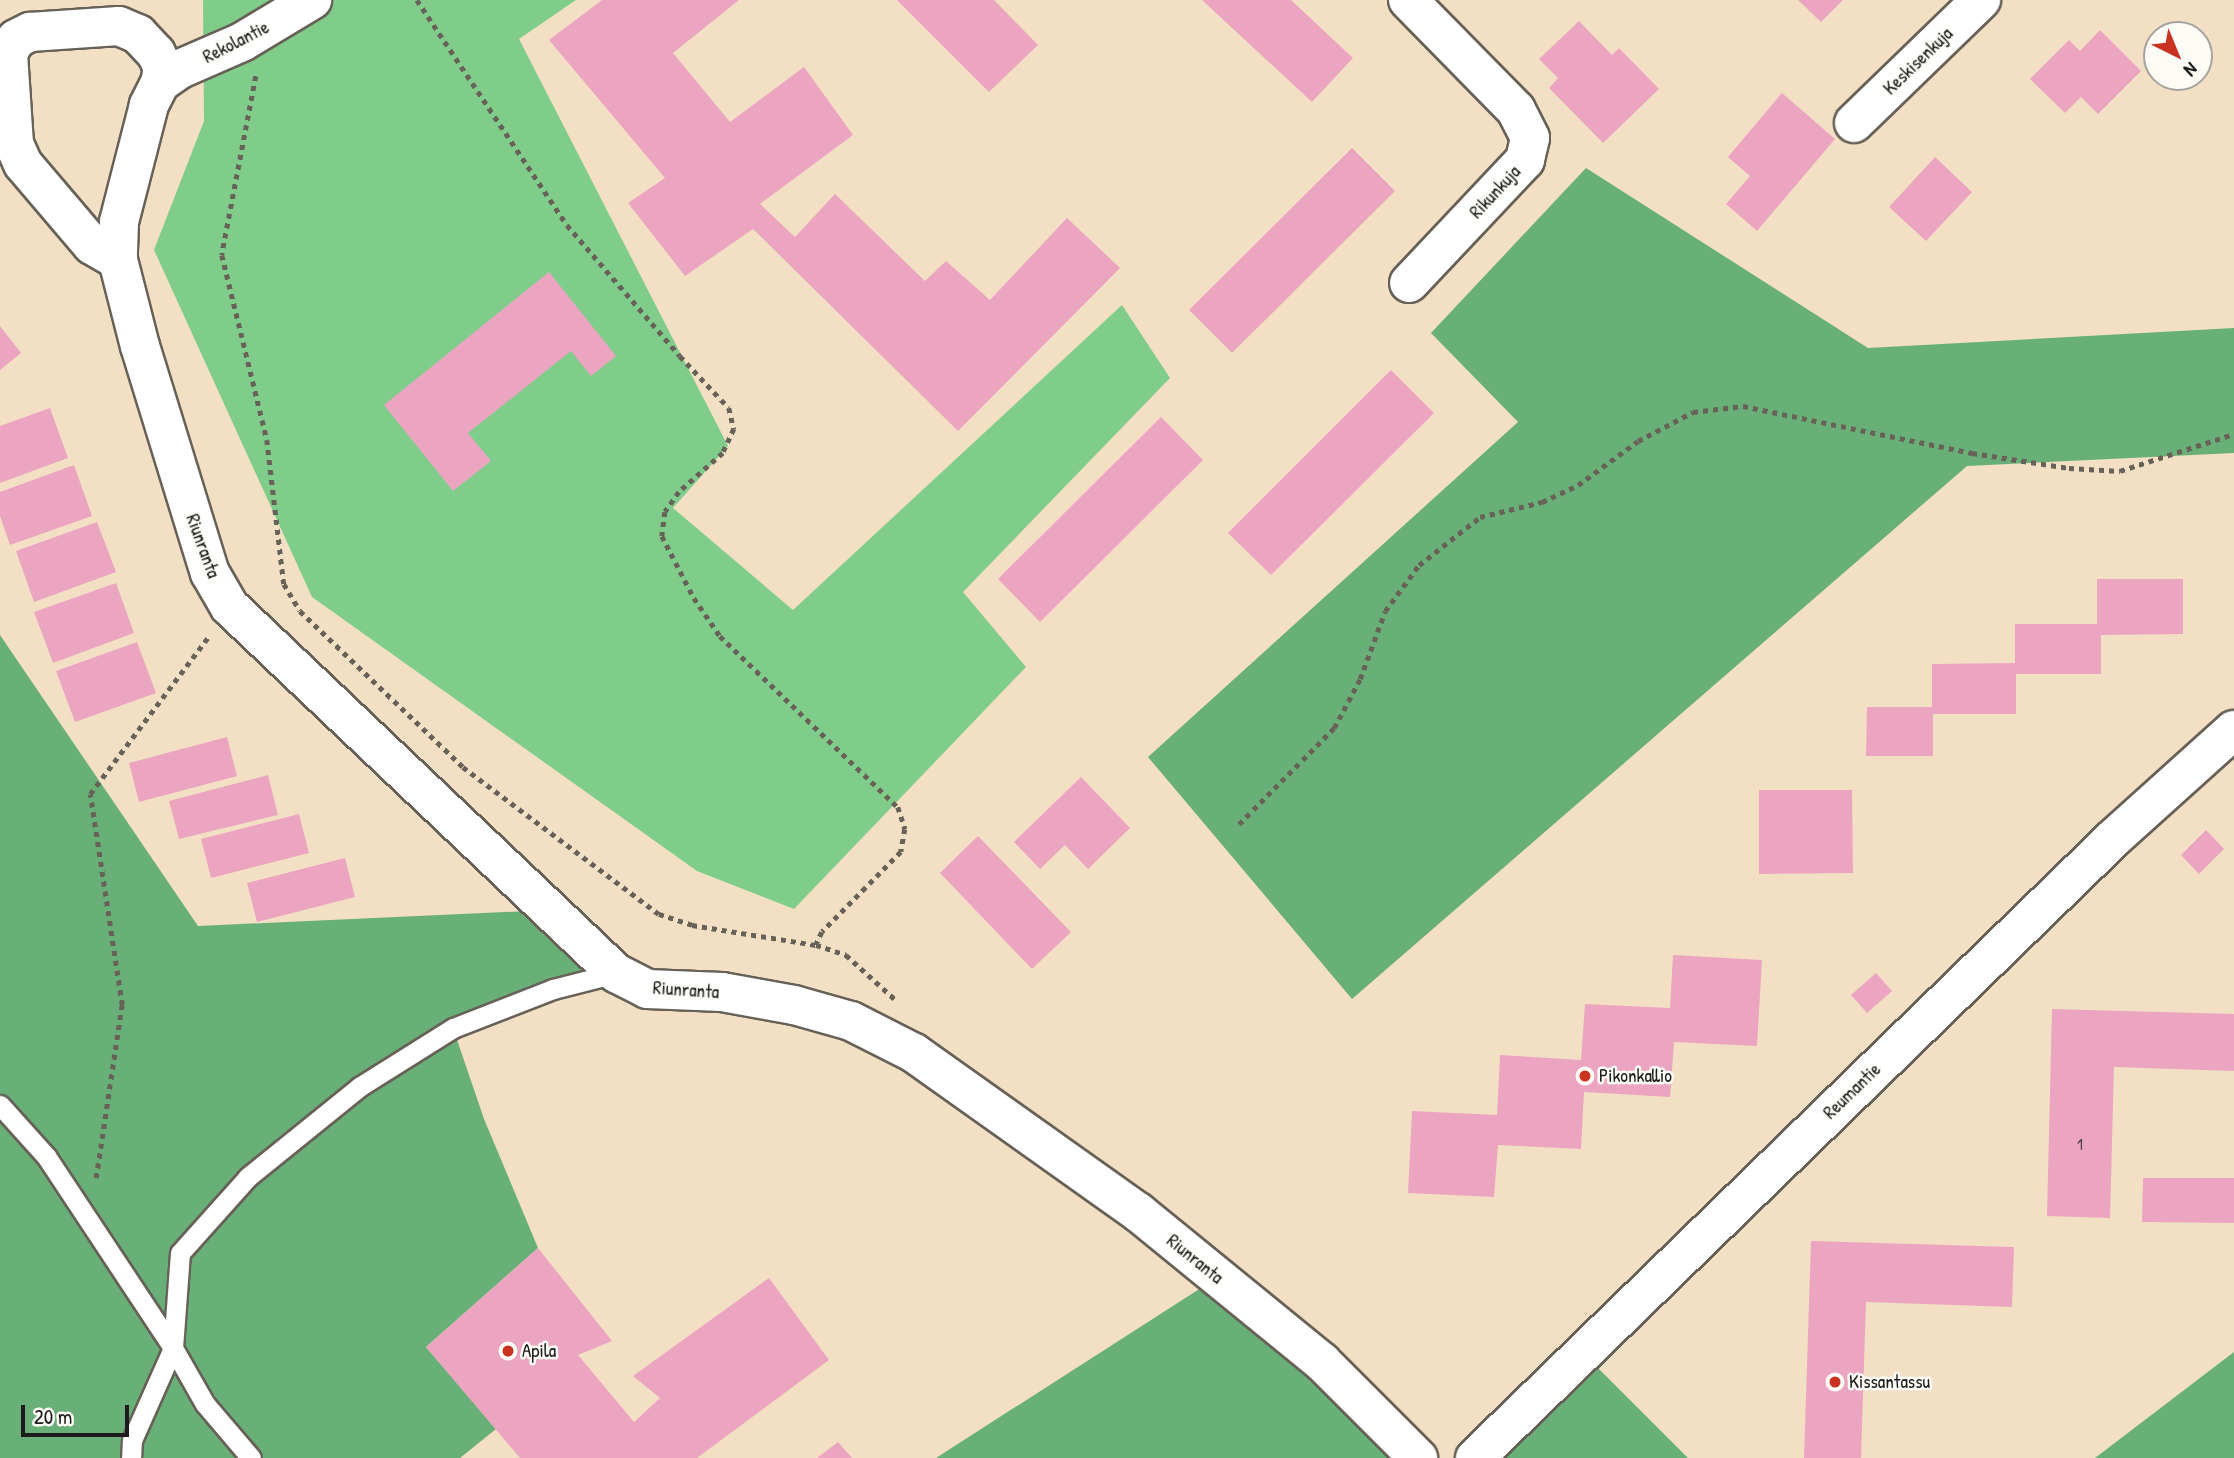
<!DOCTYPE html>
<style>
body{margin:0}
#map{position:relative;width:2234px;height:1458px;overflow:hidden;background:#f3e0c4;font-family:"Patrick Hand",sans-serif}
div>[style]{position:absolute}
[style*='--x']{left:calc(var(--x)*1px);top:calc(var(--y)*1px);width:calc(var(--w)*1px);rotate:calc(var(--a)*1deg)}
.green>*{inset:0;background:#80cd8b}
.forest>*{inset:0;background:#68b077}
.building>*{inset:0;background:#eba5c1}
.path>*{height:4.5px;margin-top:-2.25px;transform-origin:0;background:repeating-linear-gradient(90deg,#676157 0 5px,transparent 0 10px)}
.roads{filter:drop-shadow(2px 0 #676157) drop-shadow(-2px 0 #676157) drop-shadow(0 2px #676157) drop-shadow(0 -2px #676157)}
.lane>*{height:19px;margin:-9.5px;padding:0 9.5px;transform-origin:9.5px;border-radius:9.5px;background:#fff}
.street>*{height:38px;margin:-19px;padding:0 19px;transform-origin:19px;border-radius:19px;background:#fff}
.dots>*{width:19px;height:19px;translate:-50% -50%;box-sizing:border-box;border:4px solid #fdfcf7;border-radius:50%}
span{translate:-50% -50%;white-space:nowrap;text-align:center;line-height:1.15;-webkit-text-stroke:5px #fdfcf7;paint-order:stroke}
.number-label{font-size:16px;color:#503e45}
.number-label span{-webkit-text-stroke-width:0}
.street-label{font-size:19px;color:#1c1c1c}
.poi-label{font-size:19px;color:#1c1c1c}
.left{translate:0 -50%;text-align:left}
.north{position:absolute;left:2143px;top:21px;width:70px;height:70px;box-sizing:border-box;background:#fdfcf7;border:2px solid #a3a29f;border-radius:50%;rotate:137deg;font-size:19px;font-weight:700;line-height:28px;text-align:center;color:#1c1c1c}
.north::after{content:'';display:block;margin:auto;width:24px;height:32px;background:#c8321e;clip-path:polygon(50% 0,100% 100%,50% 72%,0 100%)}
.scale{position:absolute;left:21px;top:1405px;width:108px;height:32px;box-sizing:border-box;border:4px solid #1c1c1c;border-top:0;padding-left:9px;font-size:21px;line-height:24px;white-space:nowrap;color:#1c1c1c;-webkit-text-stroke:5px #fdfcf7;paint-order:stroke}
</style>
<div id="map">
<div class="green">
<div style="clip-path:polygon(203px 0,576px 0,519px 39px,728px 446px,673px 508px,793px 610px,1122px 305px,1170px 378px,963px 592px,1026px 667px,794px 909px,697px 871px,312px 597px,154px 250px,204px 121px)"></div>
</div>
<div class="forest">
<div style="clip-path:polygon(1586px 168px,1868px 348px,2234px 328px,2234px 453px,1967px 466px,1352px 999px,1148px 757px,1518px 422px,1431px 333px)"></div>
<div style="clip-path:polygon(0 635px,198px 926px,551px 910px,616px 973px,453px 1028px,484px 1119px,538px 1248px,426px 1347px,496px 1429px,460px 1458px,0 1458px)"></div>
<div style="clip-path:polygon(1218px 1277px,1418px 1458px,936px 1458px)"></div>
<div style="clip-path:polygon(1582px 1352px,1688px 1458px,1475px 1458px)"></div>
<div style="clip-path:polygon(2234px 1352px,2234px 1458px,2095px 1458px)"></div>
</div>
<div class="building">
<div style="clip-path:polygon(602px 0,739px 0,673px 53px,730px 122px,804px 67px,853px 135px,760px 204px,795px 237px,835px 194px,925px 281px,946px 261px,990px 300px,1067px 218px,1120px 268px,958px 431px,753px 229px,685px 276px,628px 203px,665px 178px,549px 40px)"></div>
<div style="clip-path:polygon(897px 0,994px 0,1038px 45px,989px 92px)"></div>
<div style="clip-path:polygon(1202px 0,1291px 0,1353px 58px,1312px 102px)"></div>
<div style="clip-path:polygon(1798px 0,1843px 0,1821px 22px)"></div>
<div style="clip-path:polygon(1579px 21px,1612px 55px,1619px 48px,1659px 89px,1603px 143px,1549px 88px,1558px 78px,1539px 59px)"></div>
<div style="clip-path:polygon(2100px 30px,2141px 71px,2098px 114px,2081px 97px,2065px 113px,2030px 79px,2069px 40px,2080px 51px)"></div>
<div style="clip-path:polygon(1782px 93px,1835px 139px,1757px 231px,1726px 204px,1750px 176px,1728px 157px)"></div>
<div style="clip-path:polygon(1352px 148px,1395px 191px,1232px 353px,1189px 310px)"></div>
<div style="clip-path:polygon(1935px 157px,1972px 192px,1926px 241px,1889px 207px)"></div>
<div style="clip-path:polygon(549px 272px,616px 356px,591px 376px,571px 351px,468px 433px,491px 461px,453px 491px,384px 405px)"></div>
<div style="clip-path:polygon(0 326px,21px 353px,0 370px)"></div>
<div style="clip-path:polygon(1391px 370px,1434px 413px,1271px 575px,1228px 533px)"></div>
<div style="clip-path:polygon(50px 408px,68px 458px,0 483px,0 426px)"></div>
<div style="clip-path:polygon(1161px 417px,1203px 460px,1040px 622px,998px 579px)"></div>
<div style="clip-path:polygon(74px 465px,92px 516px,10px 545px,0 516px,0 492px)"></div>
<div style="clip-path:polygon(97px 522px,116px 572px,34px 602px,16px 551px)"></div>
<div style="clip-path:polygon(2097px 579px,2183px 579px,2183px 634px,2101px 635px,2101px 674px,2016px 674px,2016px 714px,1933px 714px,1933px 756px,1866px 756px,1867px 707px,1932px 707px,1932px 664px,2015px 663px,2015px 624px,2097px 624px)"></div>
<div style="clip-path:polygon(116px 583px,134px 633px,53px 663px,34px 612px)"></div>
<div style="clip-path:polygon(137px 642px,156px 693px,75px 722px,56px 671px)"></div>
<div style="clip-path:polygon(227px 737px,237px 776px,139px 802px,129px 763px)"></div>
<div style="clip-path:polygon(268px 775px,278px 815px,179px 839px,169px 801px)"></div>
<div style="clip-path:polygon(1081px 777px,1130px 828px,1088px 869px,1065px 845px,1040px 869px,1014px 842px)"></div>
<div style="clip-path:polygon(1759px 790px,1852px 790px,1853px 873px,1759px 874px)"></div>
<div style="clip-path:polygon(299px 814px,309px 853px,211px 878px,201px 839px)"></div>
<div style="clip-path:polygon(2206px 830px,2224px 849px,2199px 874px,2181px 855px)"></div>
<div style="clip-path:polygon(978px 836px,1071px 932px,1032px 969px,940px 873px)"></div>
<div style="clip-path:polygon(345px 858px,355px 897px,257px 922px,247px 883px)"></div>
<div style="clip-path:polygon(1673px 955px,1762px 960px,1757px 1046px,1674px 1042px,1670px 1097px,1584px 1092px,1581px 1149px,1498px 1145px,1494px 1197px,1408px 1193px,1412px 1111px,1497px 1115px,1500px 1055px,1581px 1060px,1585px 1004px,1670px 1008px)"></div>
<div style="clip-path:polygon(1876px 973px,1892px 991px,1867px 1013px,1851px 995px)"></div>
<div style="clip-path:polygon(2052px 1009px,2234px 1014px,2234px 1071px,2114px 1067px,2110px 1218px,2047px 1216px)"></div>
<div style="clip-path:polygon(2143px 1178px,2234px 1178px,2234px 1223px,2142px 1222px)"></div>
<div style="clip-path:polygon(1811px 1241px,2014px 1247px,2012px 1307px,1866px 1302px,1861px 1458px,1804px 1458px)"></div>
<div style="clip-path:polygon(538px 1248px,612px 1341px,578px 1355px,634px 1422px,660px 1398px,633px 1376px,769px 1278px,829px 1360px,697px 1458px,520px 1458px,426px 1347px)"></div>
<div style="clip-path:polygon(838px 1442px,852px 1458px,817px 1458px)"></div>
</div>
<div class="path">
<div style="--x:417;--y:0;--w:270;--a:56.3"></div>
<div style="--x:567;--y:225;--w:173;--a:49.2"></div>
<div style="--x:680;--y:356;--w:71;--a:46.7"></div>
<div style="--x:729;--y:408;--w:22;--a:77"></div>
<div style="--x:734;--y:429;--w:26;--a:115"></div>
<div style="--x:723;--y:453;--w:59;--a:138.4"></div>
<div style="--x:679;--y:492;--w:24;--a:125"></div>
<div style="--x:665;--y:512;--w:24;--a:97"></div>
<div style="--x:662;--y:536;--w:70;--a:62.7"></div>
<div style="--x:694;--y:598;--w:46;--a:55.6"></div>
<div style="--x:720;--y:636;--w:247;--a:43.9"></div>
<div style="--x:898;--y:807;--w:23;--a:72"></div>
<div style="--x:905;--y:829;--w:23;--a:100"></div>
<div style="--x:901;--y:852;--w:112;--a:134.6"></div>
<div style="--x:822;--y:932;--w:14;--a:115"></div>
<div style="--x:256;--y:76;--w:182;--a:100.8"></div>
<div style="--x:222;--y:255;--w:190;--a:76.3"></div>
<div style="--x:267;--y:440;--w:145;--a:83.3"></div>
<div style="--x:284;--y:584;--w:31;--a:59"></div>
<div style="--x:300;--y:611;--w:226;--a:43.7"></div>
<div style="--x:463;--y:767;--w:245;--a:36.9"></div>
<div style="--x:659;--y:914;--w:35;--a:18"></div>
<div style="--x:692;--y:925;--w:126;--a:9.2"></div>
<div style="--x:816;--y:945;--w:32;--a:18"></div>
<div style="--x:846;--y:955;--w:67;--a:42"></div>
<div style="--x:1239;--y:824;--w:135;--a:-45.3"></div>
<div style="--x:1334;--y:728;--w:55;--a:-62"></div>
<div style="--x:1360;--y:679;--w:72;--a:-69.8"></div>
<div style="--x:1385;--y:611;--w:57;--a:-53.5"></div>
<div style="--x:1419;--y:565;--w:78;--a:-38.2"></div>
<div style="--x:1480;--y:517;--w:64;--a:-13.6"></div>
<div style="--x:1542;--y:502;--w:40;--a:-25"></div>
<div style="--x:1578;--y:485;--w:74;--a:-36.3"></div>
<div style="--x:1638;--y:441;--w:62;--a:-27.8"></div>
<div style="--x:1693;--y:412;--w:50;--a:-6.8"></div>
<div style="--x:1743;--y:406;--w:234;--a:11.6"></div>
<div style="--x:1972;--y:453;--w:98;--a:8.8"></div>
<div style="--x:2069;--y:468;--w:51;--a:3.4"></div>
<div style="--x:2120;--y:471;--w:120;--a:-18"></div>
<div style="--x:96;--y:1178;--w:175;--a:-81.5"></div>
<div style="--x:122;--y:1005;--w:213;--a:-98.6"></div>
<div style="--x:90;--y:794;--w:198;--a:-53"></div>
</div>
<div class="roads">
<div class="lane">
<div style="--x:0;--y:1105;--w:69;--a:48"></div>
<div style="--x:46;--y:1156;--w:230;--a:56.5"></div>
<div style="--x:173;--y:1348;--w:101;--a:114"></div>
<div style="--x:132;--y:1440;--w:18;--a:93"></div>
<div style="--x:251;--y:1458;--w:71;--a:-130.4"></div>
<div style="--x:205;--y:1404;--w:64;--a:-119.7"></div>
<div style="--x:173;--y:1348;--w:95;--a:-85.8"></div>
<div style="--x:180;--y:1253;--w:102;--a:-48.2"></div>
<div style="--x:248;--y:1177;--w:143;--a:-39"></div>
<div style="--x:359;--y:1087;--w:111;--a:-32.1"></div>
<div style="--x:453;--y:1028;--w:107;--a:-21.3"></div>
<div style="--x:553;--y:989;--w:65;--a:-14.3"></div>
</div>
<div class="street">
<div style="--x:1408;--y:0;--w:154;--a:45.5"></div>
<div style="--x:1516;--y:110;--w:31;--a:63"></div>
<div style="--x:1530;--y:138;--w:23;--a:103"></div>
<div style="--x:1525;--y:160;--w:169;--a:133.3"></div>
<div style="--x:160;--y:83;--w:24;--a:-35"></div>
<div style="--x:180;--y:69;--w:68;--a:-23.5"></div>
<div style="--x:242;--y:42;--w:82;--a:-31"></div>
<div style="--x:1854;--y:123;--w:177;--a:-44.1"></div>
<div style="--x:118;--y:260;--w:30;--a:-150"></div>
<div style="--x:92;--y:245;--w:106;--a:-130.4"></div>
<div style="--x:23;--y:164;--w:22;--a:-114"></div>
<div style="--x:14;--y:144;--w:91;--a:-93.8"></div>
<div style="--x:8;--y:53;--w:16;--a:-60"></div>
<div style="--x:16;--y:39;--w:16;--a:-27"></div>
<div style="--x:30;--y:32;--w:89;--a:-3.9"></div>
<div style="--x:119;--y:26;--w:21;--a:23"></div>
<div style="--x:138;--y:34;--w:26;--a:47"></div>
<div style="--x:156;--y:53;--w:17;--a:65"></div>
<div style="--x:163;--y:68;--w:15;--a:101"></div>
<div style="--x:160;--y:83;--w:25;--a:117"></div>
<div style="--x:149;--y:105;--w:121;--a:104.4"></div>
<div style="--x:119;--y:222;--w:38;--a:92"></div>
<div style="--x:118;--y:260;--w:89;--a:75.7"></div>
<div style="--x:140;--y:346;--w:238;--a:72.9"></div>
<div style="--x:210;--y:573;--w:39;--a:60"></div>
<div style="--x:230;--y:607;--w:532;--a:43.48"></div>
<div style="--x:616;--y:973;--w:35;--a:27"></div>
<div style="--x:647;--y:989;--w:75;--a:2.3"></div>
<div style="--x:722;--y:992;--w:73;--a:10.2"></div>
<div style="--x:794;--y:1005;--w:59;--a:15.7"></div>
<div style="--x:851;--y:1021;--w:71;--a:26.9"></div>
<div style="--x:914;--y:1053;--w:275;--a:35.4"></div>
<div style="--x:1138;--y:1212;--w:237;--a:39.2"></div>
<div style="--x:1322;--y:1362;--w:136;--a:45"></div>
<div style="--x:1475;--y:1458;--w:892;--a:-44.14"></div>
<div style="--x:2115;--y:837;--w:160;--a:-42"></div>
</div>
</div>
<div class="dots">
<div style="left:1585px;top:1076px;background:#c8321e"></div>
<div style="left:508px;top:1351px;background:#c8321e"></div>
<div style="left:1835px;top:1382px;background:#c8321e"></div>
</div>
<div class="number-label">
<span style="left:2080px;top:1144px">1</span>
</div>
<div class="street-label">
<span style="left:236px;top:42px;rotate:-27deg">Rekolantie</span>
<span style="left:1918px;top:61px;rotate:-44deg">Keskisenkuja</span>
<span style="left:1495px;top:192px;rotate:-47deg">Rikunkuja</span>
<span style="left:203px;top:546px;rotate:70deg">Riunranta</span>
<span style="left:686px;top:990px;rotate:4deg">Riunranta</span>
<span style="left:1852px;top:1091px;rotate:-44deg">Reumantie</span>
<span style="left:1195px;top:1259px;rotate:39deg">Riunranta</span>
</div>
<div class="poi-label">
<span class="left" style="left:1599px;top:1076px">Pikonkallio</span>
<span class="left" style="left:522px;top:1351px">Apila</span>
<span class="left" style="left:1849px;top:1382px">Kissantassu</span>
</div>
<div class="north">N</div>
<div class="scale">20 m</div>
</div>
